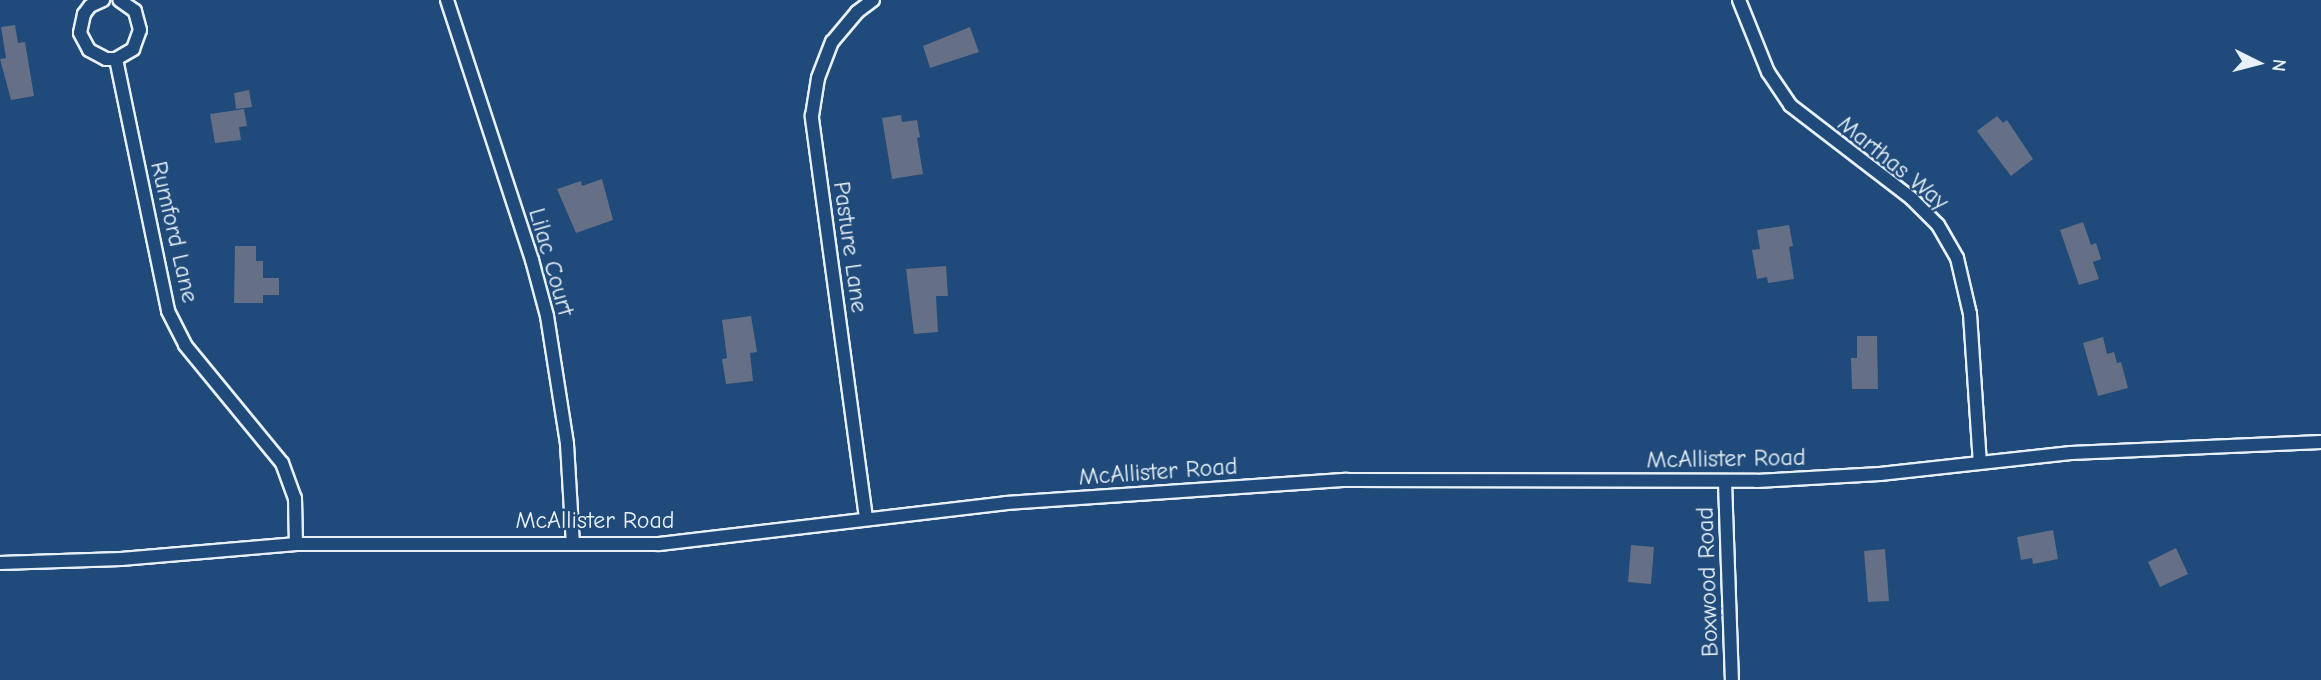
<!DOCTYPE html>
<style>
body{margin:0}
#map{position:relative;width:2321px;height:680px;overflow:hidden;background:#1f4a7a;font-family:"Comic Neue",sans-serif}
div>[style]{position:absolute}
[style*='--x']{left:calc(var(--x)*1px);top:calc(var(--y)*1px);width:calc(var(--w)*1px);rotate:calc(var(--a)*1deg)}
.building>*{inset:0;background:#656f86}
.roads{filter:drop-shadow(2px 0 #e8f1f8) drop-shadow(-2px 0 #e8f1f8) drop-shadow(0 2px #e8f1f8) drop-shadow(0 -2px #e8f1f8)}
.street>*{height:12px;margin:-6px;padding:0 6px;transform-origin:6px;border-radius:6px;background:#1f4a7a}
span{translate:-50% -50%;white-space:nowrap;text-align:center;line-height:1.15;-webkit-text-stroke:5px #1f4a7a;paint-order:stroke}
.street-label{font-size:24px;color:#e8f1f8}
.north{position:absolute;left:2223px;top:28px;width:70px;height:70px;-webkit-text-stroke:5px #1f4a7a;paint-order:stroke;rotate:96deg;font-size:19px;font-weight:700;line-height:28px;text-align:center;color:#e8f1f8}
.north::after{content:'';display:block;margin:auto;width:24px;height:32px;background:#e8f1f8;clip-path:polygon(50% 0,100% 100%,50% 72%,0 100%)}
</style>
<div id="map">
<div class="building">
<div style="clip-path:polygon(15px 25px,18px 43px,25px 42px,34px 96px,11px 100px,0 59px,6px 58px,1px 27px)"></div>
<div style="clip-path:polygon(970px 27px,979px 52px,930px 68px,923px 46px)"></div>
<div style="clip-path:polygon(249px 90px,252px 107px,236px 109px,234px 93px)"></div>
<div style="clip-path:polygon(244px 109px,247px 126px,239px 127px,241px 140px,215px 143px,210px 114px)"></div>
<div style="clip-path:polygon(901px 115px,902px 122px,917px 120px,920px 137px,917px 138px,923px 174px,892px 179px,882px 118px)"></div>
<div style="clip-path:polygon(1997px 116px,2003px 123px,2007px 120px,2033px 159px,2011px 176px,1977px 131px)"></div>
<div style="clip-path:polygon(602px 179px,613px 220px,576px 233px,557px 189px,581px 181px,582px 186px)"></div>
<div style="clip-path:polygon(2083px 222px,2091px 245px,2096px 243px,2101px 259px,2093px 262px,2099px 279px,2079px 285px,2060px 230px)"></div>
<div style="clip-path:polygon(1789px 225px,1793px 246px,1789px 247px,1794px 279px,1768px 283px,1767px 277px,1757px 279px,1752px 250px,1760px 249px,1757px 230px)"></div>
<div style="clip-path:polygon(235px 246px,256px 246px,256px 261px,263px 261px,263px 278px,279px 278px,279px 295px,263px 295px,263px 303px,234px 303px)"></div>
<div style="clip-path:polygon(946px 266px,948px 296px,936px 296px,938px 332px,914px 334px,906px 269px)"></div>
<div style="clip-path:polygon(751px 316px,757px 352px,750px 353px,753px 381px,726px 384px,722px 359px,727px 358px,722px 320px)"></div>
<div style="clip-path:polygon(1857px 336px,1877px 336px,1878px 389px,1852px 389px,1851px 358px,1857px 358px)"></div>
<div style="clip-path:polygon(2103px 337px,2107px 354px,2114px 352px,2117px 363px,2121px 362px,2128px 388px,2098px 396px,2083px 343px)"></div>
<div style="clip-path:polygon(2053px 530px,2058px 559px,2033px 564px,2032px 558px,2021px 560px,2017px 537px)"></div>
<div style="clip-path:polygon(1631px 545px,1654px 547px,1651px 584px,1628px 582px)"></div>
<div style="clip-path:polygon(2176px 548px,2188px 574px,2160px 587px,2148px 562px)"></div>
<div style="clip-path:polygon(1885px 549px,1889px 601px,1868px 602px,1864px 551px)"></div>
</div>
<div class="roads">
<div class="street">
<div style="--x:103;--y:0;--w:14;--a:155"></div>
<div style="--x:90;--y:6;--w:10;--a:127"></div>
<div style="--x:84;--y:14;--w:19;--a:102"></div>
<div style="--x:80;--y:33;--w:19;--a:62"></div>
<div style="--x:89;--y:50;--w:19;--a:28"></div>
<div style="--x:106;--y:59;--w:10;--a:0"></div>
<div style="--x:116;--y:59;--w:20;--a:-30"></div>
<div style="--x:133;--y:49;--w:20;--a:-70"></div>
<div style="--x:140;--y:30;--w:20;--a:-105"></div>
<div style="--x:135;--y:11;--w:19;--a:-145"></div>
<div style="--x:447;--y:0;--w:274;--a:71.9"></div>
<div style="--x:532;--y:260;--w:58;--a:75"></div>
<div style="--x:547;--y:316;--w:130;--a:81.1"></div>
<div style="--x:567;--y:444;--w:100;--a:86.6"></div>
<div style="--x:1739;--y:0;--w:78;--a:68.1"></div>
<div style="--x:1768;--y:72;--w:40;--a:56"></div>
<div style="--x:1790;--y:105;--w:153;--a:37.5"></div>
<div style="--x:1911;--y:198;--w:38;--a:45"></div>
<div style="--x:1938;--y:225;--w:38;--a:60"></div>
<div style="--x:1957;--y:258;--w:57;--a:76.9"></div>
<div style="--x:1970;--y:314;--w:149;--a:86.2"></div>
<div style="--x:116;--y:59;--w:257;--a:78.3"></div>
<div style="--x:168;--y:311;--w:38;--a:63"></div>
<div style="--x:185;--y:345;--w:153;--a:50.6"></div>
<div style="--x:282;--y:463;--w:37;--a:70"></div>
<div style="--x:295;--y:498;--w:46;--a:88.8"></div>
<div style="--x:1725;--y:482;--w:198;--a:88"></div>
<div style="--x:866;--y:518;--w:406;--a:-97.7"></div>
<div style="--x:812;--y:116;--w:38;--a:-81"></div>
<div style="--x:818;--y:78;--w:39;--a:-69"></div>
<div style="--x:832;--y:42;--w:39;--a:-50"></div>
<div style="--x:857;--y:12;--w:20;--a:-37"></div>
<div style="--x:0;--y:563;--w:121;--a:-1.9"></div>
<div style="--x:121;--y:559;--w:176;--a:-4.9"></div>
<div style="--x:296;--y:544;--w:363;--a:0"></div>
<div style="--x:659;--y:544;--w:349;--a:-6.7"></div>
<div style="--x:1006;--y:503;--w:341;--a:-3.9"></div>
<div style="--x:1346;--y:480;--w:411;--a:0.1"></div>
<div style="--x:1757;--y:481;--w:123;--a:-3.3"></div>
<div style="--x:1880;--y:474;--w:192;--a:-6.3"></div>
<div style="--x:2071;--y:453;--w:250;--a:-2.5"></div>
</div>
</div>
<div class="street-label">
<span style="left:1893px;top:163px;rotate:39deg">Marthas Way</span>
<span style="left:174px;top:232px;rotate:77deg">Rumford Lane</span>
<span style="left:850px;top:247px;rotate:82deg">Pasture Lane</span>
<span style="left:551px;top:262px;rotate:74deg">Lilac Court</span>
<span style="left:1726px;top:459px;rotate:-1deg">McAllister Road</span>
<span style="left:1158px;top:472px;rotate:-4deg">McAllister Road</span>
<span style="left:595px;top:521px">McAllister Road</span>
<span style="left:1708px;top:582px;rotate:-92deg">Boxwood Road</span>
</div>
<div class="north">N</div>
</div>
